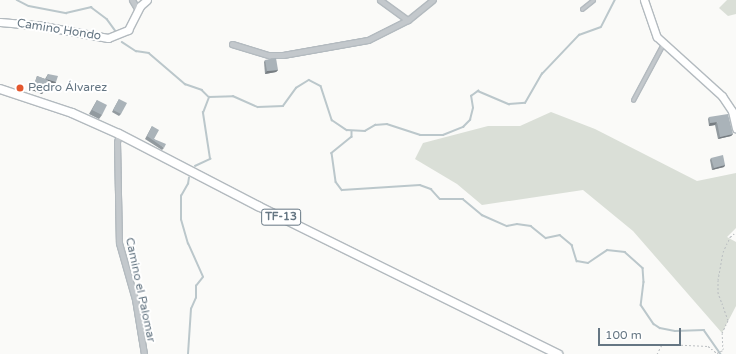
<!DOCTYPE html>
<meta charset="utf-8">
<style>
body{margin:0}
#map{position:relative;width:736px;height:354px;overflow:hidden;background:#fafaf8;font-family:"Varela Round",sans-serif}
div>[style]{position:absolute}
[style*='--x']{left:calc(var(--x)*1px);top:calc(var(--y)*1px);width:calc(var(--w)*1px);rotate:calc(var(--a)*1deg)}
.green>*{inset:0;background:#dadfd7}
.stream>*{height:1.5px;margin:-0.75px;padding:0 0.75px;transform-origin:0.75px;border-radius:0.75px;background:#bbc7cb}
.path>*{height:1px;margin-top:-0.5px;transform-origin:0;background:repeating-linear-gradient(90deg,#bbbfc2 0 2px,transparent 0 4px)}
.roads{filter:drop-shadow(1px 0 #b3babf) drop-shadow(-1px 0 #b3babf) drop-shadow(0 1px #b3babf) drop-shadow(0 -1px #b3babf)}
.lane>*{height:2.5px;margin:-1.25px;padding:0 1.25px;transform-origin:1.25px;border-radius:1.25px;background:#c3c8cc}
.street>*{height:5px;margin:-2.5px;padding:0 2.5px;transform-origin:2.5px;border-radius:2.5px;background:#c3c8cc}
.secondary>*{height:7px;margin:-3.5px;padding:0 3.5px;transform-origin:3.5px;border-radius:3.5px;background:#fff}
.primary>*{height:8px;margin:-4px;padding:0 4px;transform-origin:4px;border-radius:4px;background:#fff}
.wall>*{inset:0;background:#929a9f}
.shaded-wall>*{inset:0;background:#777d82}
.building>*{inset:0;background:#aab3b9}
.dots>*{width:11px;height:11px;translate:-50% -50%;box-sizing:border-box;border:2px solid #fff;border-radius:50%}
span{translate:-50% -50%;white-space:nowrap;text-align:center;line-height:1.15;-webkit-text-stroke:4px #fff;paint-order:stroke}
.shield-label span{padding:1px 3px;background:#fff;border:1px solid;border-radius:3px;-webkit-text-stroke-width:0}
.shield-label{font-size:11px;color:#657683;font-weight:700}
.street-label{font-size:12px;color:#657683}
.poi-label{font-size:12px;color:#657683}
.left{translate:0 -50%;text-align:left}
.scale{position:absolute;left:598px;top:328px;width:83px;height:18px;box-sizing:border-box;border:2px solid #657683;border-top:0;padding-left:5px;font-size:12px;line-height:14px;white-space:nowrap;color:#657683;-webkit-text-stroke:3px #fff;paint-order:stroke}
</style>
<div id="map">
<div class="green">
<div style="clip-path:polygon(727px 0,736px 0,736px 14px,728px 16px,719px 8px)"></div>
<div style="clip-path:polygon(551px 112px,595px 129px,697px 181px,736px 173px,736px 228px,727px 237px,736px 242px,736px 306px,722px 333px,633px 231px,583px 190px,482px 205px,457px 184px,415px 159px,423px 143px,488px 126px,520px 126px)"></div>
</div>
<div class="stream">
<div style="--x:17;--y:0;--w:13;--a:27"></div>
<div style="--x:29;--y:6;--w:38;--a:11"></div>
<div style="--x:66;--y:13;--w:26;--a:-13"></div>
<div style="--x:91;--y:7;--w:20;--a:37"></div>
<div style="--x:107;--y:19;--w:14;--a:54"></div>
<div style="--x:122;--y:42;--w:17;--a:33"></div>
<div style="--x:136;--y:51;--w:13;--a:9"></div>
<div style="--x:149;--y:53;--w:48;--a:40.7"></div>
<div style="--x:185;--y:84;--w:18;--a:19"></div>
<div style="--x:202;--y:90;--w:10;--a:45"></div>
<div style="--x:209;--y:97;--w:24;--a:-2"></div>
<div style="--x:233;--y:96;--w:27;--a:24"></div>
<div style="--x:258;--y:107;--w:25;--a:-2"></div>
<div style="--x:283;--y:106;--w:22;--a:-54"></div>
<div style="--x:296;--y:88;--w:15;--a:-32"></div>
<div style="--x:309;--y:80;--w:13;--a:27"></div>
<div style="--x:321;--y:86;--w:36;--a:72"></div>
<div style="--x:332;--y:120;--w:18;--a:34"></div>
<div style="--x:347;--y:130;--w:18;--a:3"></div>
<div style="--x:365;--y:131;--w:12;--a:-31"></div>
<div style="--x:375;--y:125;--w:12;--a:-5"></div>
<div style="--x:387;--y:124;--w:35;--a:18"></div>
<div style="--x:420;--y:135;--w:23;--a:0"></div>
<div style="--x:443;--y:135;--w:22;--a:-22"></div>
<div style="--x:463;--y:127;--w:10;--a:-45"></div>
<div style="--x:470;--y:120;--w:12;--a:-76"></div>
<div style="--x:473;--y:108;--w:12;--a:-99"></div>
<div style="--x:471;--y:96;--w:9;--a:-36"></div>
<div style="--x:478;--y:91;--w:34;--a:23"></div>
<div style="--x:509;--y:104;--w:16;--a:-4"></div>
<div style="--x:525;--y:103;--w:34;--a:-60"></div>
<div style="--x:542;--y:74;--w:54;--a:-46.5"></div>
<div style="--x:579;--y:35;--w:23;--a:-20"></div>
<div style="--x:601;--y:27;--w:30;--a:-63"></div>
<div style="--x:352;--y:131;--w:6;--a:90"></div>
<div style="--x:352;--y:137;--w:26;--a:141"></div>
<div style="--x:332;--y:153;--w:29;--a:82"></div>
<div style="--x:336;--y:182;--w:10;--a:53"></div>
<div style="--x:342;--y:190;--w:78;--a:-3.7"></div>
<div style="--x:420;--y:185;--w:12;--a:20"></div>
<div style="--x:431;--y:189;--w:13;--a:48"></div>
<div style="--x:440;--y:199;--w:23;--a:0"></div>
<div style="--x:463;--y:199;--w:25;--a:40"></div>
<div style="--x:482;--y:215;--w:27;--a:24"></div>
<div style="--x:507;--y:226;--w:10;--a:-11"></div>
<div style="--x:517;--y:224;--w:14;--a:8"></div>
<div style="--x:531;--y:226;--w:19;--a:39"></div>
<div style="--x:546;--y:238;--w:14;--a:-12"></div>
<div style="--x:560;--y:235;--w:16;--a:40"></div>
<div style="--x:572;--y:245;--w:17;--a:73"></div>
<div style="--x:577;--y:261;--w:11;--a:10"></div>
<div style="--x:588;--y:263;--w:23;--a:-34"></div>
<div style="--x:607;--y:250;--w:18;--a:6"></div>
<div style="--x:625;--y:252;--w:24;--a:42"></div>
<div style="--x:643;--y:268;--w:14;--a:86"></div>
<div style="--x:644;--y:282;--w:23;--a:97"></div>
<div style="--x:641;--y:305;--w:23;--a:56"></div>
<div style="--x:654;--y:324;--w:7;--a:34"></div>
<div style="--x:660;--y:328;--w:15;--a:11"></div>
<div style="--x:675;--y:331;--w:29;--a:-2"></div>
<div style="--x:704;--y:330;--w:29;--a:55"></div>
<div style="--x:195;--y:166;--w:17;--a:-25"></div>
<div style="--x:210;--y:159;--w:47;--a:-98.7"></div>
<div style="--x:203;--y:113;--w:17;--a:-69"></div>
<div style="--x:188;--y:354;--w:45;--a:-86.2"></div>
<div style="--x:191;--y:309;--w:12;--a:-66"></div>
<div style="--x:196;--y:298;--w:12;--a:-90"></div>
<div style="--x:196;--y:286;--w:11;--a:-52"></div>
<div style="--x:203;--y:277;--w:36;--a:-114"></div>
<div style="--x:188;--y:244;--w:25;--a:-106"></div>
<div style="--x:181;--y:220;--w:24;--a:-90"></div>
<div style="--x:181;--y:196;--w:14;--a:-60"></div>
<div style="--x:188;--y:184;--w:6;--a:-81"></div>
</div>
<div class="path">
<div style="--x:657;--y:354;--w:11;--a:-63"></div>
<div style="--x:662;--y:344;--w:3;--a:0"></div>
<div style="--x:665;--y:344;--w:43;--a:2.7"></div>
<div style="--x:708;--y:346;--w:11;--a:38"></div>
<div style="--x:717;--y:353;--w:7;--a:-27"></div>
<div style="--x:723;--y:350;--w:17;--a:-93"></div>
<div style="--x:722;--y:333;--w:14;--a:-65"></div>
<div style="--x:728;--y:320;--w:29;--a:-110"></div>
<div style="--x:718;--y:293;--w:13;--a:-90"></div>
<div style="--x:718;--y:280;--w:28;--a:-80"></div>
<div style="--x:723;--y:252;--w:17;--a:-65"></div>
<div style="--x:730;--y:237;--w:8;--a:-40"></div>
</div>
<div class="roads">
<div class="lane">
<div style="--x:582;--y:9;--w:14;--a:-39"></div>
<div style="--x:633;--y:100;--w:64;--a:-61.8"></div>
</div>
<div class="street">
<div style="--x:132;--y:0;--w:12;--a:59"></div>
<div style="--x:380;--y:0;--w:34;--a:36"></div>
<div style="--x:408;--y:20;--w:32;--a:-39"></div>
<div style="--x:232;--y:44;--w:39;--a:17"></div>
<div style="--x:269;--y:55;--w:14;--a:0"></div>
<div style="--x:283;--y:55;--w:86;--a:-10"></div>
<div style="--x:368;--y:40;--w:45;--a:-26.6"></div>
<div style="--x:119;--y:134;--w:8;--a:104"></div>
<div style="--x:117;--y:142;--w:101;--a:88.9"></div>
<div style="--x:119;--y:243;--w:58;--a:74.1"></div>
<div style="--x:135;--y:299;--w:56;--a:80.7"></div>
</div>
<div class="secondary">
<div style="--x:644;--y:0;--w:39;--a:71"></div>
<div style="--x:657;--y:37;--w:88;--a:42.2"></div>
<div style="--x:722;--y:96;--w:18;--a:56"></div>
<div style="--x:732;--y:111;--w:18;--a:77"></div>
<div style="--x:0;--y:22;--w:37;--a:5"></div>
<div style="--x:37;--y:25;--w:72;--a:10.4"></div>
<div style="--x:108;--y:38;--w:22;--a:-22"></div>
<div style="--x:128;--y:30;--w:27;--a:-63"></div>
<div style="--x:140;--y:6;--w:9;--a:-41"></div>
</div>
<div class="primary">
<div style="--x:0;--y:89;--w:76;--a:18.4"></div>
<div style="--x:72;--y:113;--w:51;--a:24.1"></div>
<div style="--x:119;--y:134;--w:157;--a:27.4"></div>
<div style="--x:258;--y:206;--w:335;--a:26.3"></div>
</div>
</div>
<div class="wall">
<div style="clip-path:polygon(265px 60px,278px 70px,276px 72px,265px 74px,264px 62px)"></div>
<div style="clip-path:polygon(48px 74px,56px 82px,54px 85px,47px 82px,44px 91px,42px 94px,32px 90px,36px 79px,37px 76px,45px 79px)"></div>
<div style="clip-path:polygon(119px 99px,121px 114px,119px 116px,112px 112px)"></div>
<div style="clip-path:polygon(97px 100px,102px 115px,99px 119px,89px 114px)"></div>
<div style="clip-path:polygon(709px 117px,733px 134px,731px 136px,718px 139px,715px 125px,709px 126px,708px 119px)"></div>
<div style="clip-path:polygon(152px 126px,154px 139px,164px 148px,162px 150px,145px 139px)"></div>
<div style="clip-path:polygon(711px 158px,725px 165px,724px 167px,712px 170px,710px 160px)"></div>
</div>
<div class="shaded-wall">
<div style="clip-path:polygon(278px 70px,276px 72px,265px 74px,267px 71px)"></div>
<div style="clip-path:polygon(46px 79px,56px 82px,54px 85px,44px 81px)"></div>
<div style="clip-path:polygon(33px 88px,44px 91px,42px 94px,32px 90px)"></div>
<div style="clip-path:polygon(717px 122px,715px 125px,709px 126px,710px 123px)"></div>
<div style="clip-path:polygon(733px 134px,731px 136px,718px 139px,720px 137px)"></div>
<div style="clip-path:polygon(725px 165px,724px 167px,712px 170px,714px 168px)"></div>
</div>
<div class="building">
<div style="clip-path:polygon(276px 58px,278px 70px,267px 71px,265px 60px)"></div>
<div style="clip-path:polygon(48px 74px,58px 76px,56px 82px,46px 79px)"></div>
<div style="clip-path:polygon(37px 76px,48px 80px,44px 91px,33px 88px)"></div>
<div style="clip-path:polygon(119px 99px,127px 103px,121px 114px,113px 110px)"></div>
<div style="clip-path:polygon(97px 100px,107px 105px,102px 115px,92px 110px)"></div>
<div style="clip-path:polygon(728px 114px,733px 134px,720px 137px,717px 122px,710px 123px,709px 117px)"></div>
<div style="clip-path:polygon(152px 126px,159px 130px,154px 139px,166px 144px,164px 148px,147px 136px)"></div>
<div style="clip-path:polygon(723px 155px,725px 165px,714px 168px,711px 158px)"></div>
</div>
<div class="dots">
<div style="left:20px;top:88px;background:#e4572e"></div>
</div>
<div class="shield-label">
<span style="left:281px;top:217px">TF-13</span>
</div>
<div class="street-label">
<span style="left:59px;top:30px;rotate:9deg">Camino Hondo</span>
<span style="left:140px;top:290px;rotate:78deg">Camino el Palomar</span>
</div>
<div class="poi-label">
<span class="left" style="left:28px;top:88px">Pedro Álvarez</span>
</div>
<div class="scale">100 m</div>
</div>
